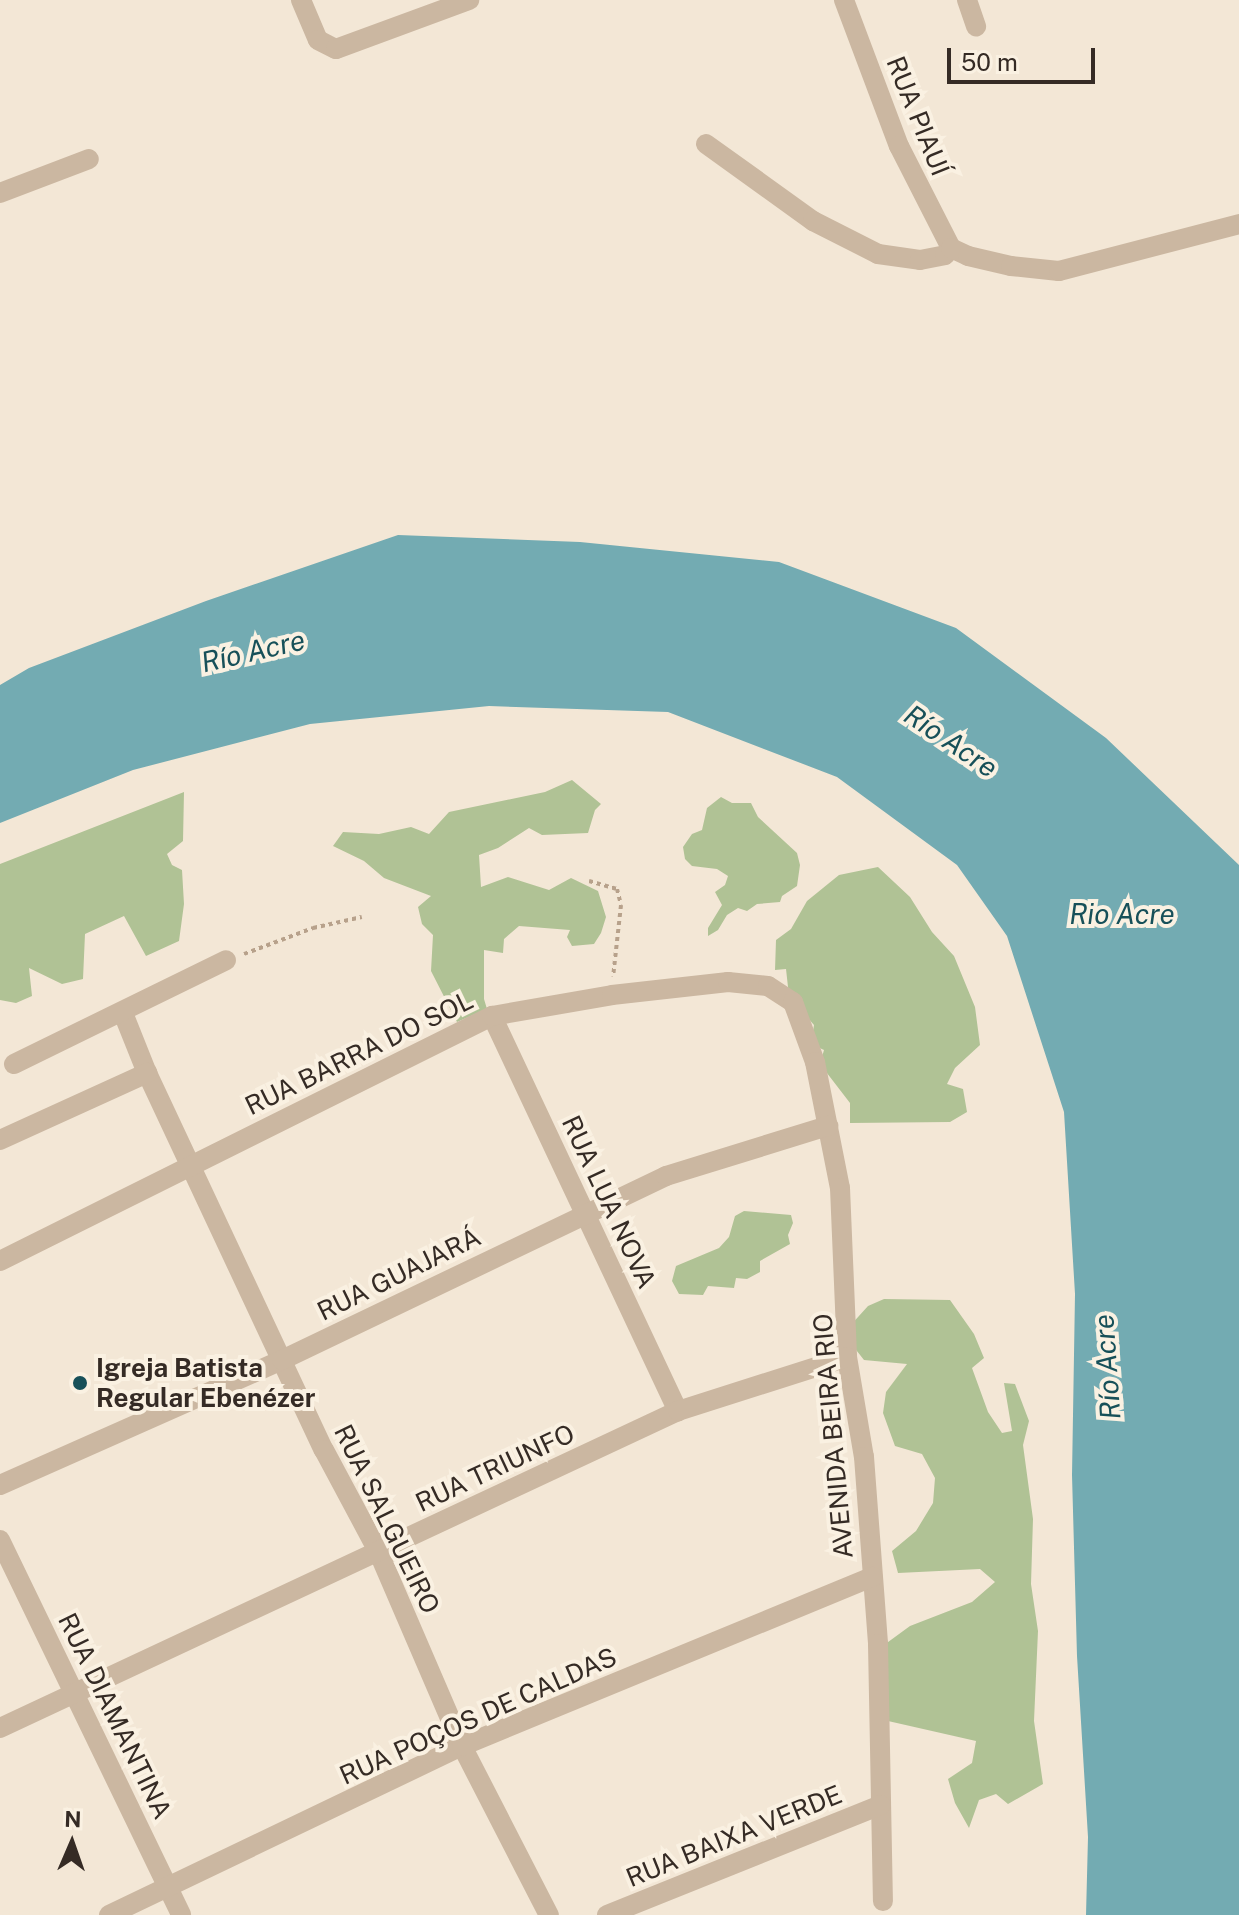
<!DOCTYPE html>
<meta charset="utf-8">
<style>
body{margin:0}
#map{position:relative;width:1239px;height:1915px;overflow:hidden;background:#f3e7d6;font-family:"Public Sans",sans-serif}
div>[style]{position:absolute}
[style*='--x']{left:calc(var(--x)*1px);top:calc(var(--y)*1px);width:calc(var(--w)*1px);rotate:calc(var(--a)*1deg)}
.green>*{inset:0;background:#b0c295}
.water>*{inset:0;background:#73abb2}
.path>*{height:4px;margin-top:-2px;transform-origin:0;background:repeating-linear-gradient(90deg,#b7a18b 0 4px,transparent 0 8px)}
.minor>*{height:20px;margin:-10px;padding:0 10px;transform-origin:10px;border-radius:10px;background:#cbb7a1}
.dots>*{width:22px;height:22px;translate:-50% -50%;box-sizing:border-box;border:4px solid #faf1e2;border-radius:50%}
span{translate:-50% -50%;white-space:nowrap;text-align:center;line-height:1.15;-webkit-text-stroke:8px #faf1e2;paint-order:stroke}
.street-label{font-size:26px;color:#352b25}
.poi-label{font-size:26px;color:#352b25;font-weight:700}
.left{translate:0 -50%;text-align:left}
.water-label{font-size:28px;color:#175059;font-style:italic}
.north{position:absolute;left:32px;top:1803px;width:80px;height:80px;-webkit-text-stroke:6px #faf1e2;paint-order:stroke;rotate:2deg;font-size:22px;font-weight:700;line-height:32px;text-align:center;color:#352b25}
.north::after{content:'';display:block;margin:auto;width:28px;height:36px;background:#352b25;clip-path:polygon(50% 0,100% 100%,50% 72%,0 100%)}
.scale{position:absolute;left:947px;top:48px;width:148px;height:36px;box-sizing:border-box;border:4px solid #352b25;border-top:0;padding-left:10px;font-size:24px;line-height:28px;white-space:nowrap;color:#352b25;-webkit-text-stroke:6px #faf1e2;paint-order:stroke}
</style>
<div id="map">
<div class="green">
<div style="clip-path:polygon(572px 780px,601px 804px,595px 810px,588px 833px,542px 835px,529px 828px,498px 848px,479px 855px,481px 887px,508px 877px,549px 890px,571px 878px,598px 891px,606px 917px,601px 933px,594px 944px,572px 946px,567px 937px,570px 930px,519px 926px,504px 939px,503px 953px,484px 950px,484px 999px,487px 1009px,457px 1022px,431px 971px,433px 935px,422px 924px,418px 907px,431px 896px,384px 878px,364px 861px,333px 846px,343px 832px,379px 834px,411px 827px,429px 834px,449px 812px,545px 792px)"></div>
<div style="clip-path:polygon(184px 792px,183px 841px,167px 854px,172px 865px,182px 870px,184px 904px,179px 941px,146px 956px,124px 916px,85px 934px,83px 979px,62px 984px,29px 968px,32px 996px,16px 1003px,0 1000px,0 864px)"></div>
<div style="clip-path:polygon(721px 797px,732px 803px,751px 803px,758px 817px,797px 853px,800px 865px,797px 886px,782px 896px,780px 902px,757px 904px,747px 911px,738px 908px,727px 915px,718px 930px,708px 936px,708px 928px,722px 905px,715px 892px,725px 885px,728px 876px,717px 869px,692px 866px,685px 859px,683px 847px,692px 834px,702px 830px,707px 808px)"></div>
<div style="clip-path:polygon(878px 867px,910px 897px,932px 932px,954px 956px,975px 1007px,980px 1045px,955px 1068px,947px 1084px,963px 1089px,967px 1112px,950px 1122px,850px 1123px,850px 1103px,820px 1064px,824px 1050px,811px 1044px,814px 1025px,789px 996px,786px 969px,775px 970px,776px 940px,791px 929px,807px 901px,839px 875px)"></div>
<div style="clip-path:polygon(744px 1211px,791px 1215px,793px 1223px,788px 1235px,790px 1244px,760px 1261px,760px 1272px,747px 1279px,736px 1278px,734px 1288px,708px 1286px,703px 1295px,679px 1294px,672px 1281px,676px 1266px,719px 1248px,729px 1237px,735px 1216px)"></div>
<div style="clip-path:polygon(884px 1299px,950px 1300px,974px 1334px,984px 1358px,972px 1368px,988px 1412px,1002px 1433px,1012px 1431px,1004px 1383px,1015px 1384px,1029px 1421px,1023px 1445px,1033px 1519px,1031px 1584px,1038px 1631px,1034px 1721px,1043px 1784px,1008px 1804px,996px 1794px,979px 1800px,969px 1828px,955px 1803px,948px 1779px,972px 1763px,976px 1741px,888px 1721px,884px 1645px,910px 1626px,972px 1602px,995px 1582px,980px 1569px,898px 1573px,892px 1551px,916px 1531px,933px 1503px,935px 1478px,922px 1454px,895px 1446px,883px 1413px,886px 1392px,907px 1364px,864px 1360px,853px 1346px,849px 1327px,868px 1306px)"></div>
</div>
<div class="water">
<div style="clip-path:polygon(398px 535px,580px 542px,779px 562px,956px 628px,1106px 738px,1239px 865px,1239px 1915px,1086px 1915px,1088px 1837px,1077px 1656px,1072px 1475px,1075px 1294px,1064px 1112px,1007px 936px,957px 865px,837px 777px,668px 712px,489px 706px,310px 724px,133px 770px,0 823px,0 685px,29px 668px,206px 601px)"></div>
</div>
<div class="path">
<div style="--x:589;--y:881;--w:29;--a:16"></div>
<div style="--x:617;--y:889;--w:16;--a:76"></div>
<div style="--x:621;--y:905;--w:72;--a:96.3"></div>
<div style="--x:244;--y:954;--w:74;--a:-20.6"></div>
<div style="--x:313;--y:928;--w:50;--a:-12.7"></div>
</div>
<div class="minor">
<div style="--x:301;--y:0;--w:43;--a:67"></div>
<div style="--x:318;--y:40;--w:20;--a:27"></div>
<div style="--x:336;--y:49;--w:142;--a:-20.2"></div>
<div style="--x:844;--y:0;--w:156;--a:69.4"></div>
<div style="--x:899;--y:146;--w:114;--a:63"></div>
<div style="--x:967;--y:0;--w:28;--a:71"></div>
<div style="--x:706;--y:144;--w:132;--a:35.7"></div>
<div style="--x:813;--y:221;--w:73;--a:26.9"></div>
<div style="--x:878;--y:254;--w:42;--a:8.1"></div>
<div style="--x:920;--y:260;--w:25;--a:-11"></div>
<div style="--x:945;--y:255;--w:9;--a:-49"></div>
<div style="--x:0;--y:193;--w:95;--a:-20.9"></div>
<div style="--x:951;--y:248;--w:19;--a:25"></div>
<div style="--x:968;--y:256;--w:44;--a:13.1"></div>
<div style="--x:1011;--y:266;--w:48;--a:5.9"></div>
<div style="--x:1059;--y:271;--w:186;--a:-14.6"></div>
<div style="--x:123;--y:1013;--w:65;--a:68.2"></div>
<div style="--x:147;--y:1073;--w:416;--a:64.9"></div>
<div style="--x:324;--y:1450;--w:115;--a:61.9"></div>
<div style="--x:378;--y:1551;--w:212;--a:66.7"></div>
<div style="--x:462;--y:1746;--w:190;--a:62.8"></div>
<div style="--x:492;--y:1016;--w:437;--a:64.8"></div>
<div style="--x:14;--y:1064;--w:236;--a:-26.1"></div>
<div style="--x:0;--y:1140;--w:162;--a:-24.5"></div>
<div style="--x:0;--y:1261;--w:550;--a:-26.47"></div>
<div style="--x:492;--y:1016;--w:122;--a:-9.9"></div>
<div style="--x:612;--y:995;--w:117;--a:-6.4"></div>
<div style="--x:728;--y:982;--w:40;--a:5.7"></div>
<div style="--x:768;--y:986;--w:30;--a:33"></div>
<div style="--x:793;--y:1002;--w:64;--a:69.9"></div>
<div style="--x:815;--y:1062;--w:128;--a:78.8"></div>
<div style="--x:840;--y:1188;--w:169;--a:87.6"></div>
<div style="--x:847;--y:1357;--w:101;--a:80.4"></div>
<div style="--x:864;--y:1457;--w:188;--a:85.7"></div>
<div style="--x:878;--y:1644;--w:257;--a:88.9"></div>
<div style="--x:0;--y:1485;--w:308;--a:-23.9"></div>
<div style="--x:282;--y:1360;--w:426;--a:-25.6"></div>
<div style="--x:666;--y:1176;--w:170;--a:-17.2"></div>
<div style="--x:0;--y:1540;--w:416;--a:64.2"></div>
<div style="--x:0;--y:1728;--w:748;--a:-25.06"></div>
<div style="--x:678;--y:1411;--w:177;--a:-17.7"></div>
<div style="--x:109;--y:1915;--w:391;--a:-25.6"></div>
<div style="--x:462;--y:1746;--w:444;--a:-22.4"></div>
<div style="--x:607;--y:1915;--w:295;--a:-21.9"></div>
</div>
<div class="dots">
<div style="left:80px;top:1383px;background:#175059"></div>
</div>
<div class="street-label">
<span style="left:918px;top:116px;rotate:68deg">RUA PIAUÍ</span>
<span style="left:359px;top:1053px;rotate:-26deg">RUA BARRA DO SOL</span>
<span style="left:609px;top:1202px;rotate:65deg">RUA LUA NOVA</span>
<span style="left:399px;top:1274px;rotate:-26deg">RUA GUAJARÁ</span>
<span style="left:833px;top:1436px;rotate:-95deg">AVENIDA BEIRA RIO</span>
<span style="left:495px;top:1468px;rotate:-25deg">RUA TRIUNFO</span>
<span style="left:387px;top:1519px;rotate:64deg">RUA SALGUEIRO</span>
<span style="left:115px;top:1716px;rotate:64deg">RUA DIAMANTINA</span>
<span style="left:478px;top:1716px;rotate:-24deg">RUA POÇOS DE CALDAS</span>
<span style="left:734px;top:1836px;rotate:-22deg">RUA BAIXA VERDE</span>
</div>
<div class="poi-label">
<span class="left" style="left:96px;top:1383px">Igreja Batista<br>Regular Ebenézer</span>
</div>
<div class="water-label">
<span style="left:253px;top:651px;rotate:-13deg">Río Acre</span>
<span style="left:951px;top:741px;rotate:34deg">Río Acre</span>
<span style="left:1122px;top:914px">Rio Acre</span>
<span style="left:1107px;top:1367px;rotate:-94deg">Río Acre</span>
</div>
<div class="north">N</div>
<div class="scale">50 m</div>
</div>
